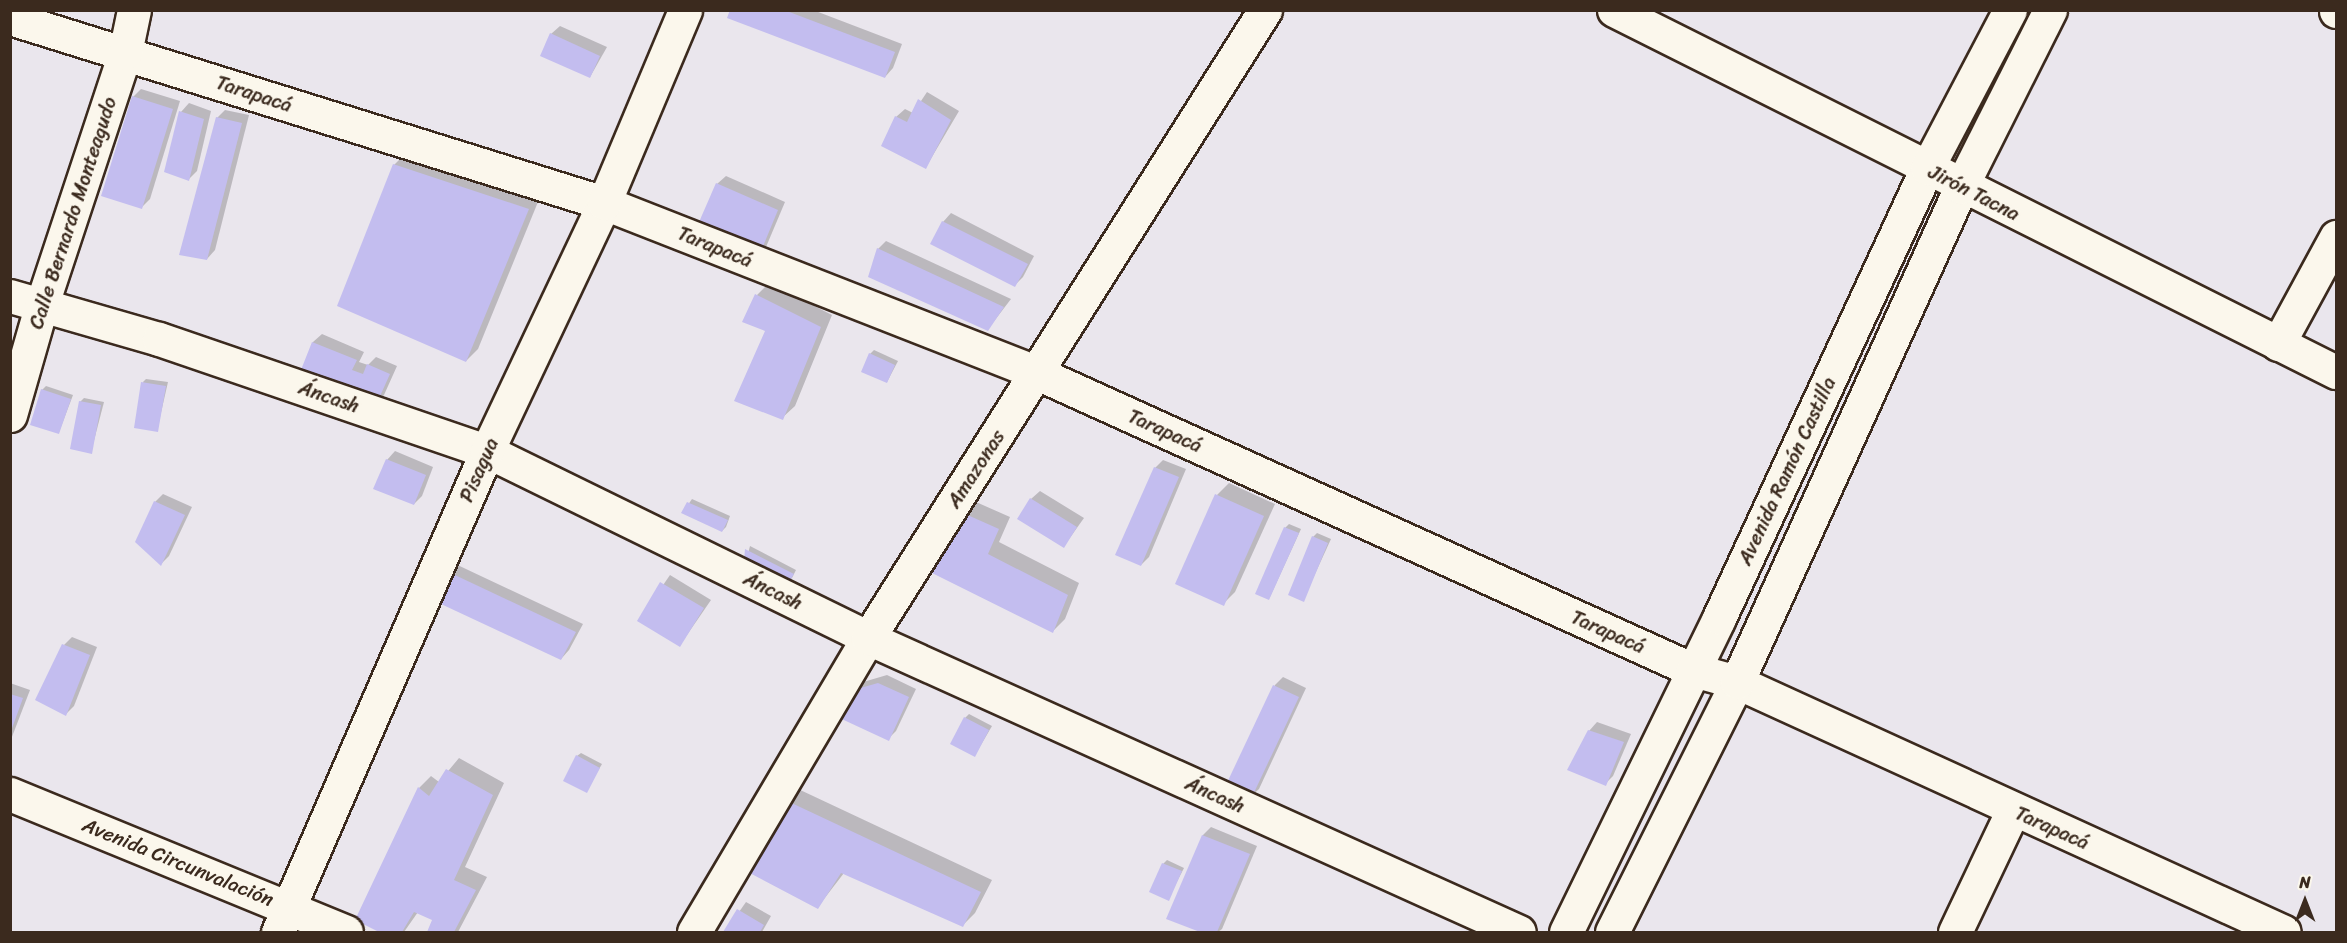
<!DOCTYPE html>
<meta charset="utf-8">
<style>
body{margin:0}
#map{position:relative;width:2347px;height:943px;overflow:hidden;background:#eae6ed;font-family:Sriracha,sans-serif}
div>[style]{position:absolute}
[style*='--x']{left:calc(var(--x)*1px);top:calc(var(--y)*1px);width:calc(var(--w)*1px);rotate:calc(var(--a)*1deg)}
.shadow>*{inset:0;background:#0003}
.building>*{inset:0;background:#c3bdef}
.roads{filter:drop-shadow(2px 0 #3b2a1e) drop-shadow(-2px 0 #3b2a1e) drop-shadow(0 2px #3b2a1e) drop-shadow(0 -2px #3b2a1e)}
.minor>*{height:33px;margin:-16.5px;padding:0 16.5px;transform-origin:16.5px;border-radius:16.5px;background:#fbf7ec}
.major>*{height:33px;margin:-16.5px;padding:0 16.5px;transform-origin:16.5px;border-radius:16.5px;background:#fbf7ec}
span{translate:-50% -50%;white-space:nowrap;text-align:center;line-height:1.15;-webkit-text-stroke:4.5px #fbf7ec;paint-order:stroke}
.street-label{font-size:20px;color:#3b2a1e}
.frame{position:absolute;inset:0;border:12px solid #3b2a1e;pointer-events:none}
.north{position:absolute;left:2275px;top:871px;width:60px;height:60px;-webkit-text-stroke:4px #fbf7ec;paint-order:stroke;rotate:0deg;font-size:16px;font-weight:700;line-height:24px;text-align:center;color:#3b2a1e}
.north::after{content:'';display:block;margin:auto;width:21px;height:27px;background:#3b2a1e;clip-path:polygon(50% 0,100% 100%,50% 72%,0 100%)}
</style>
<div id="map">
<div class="shadow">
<div style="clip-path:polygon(731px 10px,813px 10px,902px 44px,893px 68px,885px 77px)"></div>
<div style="clip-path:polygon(560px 26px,607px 47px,590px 77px,551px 34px)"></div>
<div style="clip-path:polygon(141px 89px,180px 101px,150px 199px,142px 207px,133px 97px)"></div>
<div style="clip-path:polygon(927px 92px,959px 111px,926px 167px,883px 146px,896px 117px,905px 109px,913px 113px)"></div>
<div style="clip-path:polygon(189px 103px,211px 111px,197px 171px,189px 179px,166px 171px,181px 112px)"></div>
<div style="clip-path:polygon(225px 110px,249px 115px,215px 250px,207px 259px,217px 118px)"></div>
<div style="clip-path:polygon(406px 153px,540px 197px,478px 349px,466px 361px,394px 165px)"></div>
<div style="clip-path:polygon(726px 176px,785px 202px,766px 247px,758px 255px,717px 184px)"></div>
<div style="clip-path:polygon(951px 213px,1034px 256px,1023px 277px,1015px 285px,943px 222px)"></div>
<div style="clip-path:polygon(886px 241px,1011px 299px,988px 329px,878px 249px)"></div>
<div style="clip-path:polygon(769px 283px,832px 315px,795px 406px,782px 418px,767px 330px,757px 295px)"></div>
<div style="clip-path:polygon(322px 334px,364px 352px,359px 362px,368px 365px,376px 357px,397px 366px,384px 395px,376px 404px,299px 379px,313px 342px)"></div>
<div style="clip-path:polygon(874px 350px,898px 361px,887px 382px,870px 354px)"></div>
<div style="clip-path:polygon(146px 379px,168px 382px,157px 430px,143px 382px)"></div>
<div style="clip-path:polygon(46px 386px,73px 395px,59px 432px,42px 390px)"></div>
<div style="clip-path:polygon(84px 398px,104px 402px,91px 452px,80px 402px)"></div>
<div style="clip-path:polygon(395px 451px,433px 467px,422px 496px,414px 504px,375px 489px,387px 460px)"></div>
<div style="clip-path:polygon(1163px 460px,1186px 469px,1149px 557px,1141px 565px,1155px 468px)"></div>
<div style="clip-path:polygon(1229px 483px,1275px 504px,1235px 592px,1223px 604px,1177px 583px,1217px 495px)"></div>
<div style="clip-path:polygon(1040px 491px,1084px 518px,1064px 546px,1031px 499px)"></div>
<div style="clip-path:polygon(163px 494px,192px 507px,169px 556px,161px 564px,155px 502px)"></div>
<div style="clip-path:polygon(692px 499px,730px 516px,726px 527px,722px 531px,683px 512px)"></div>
<div style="clip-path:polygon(976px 502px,1010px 517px,999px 542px,1079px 583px,1065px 619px,1053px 631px,932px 571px,964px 514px)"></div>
<div style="clip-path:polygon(1289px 524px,1301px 529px,1269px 599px,1285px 528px)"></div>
<div style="clip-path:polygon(1317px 533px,1331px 539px,1303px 600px,1313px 537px)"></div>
<div style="clip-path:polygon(750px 546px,796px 570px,792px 578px,788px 582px,746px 561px)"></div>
<div style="clip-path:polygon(449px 561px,583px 624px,569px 650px,561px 659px,428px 596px)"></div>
<div style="clip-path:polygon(670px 575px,711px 600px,680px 645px,639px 620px)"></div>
<div style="clip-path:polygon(72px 637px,97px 647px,74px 706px,66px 714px,64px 645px)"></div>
<div style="clip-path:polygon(887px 675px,916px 689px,896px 731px,888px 739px,853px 685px)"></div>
<div style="clip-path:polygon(1283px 677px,1306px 688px,1259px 789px,1250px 797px,1227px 786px,1275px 685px)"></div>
<div style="clip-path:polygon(10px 683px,30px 690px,10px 742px)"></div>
<div style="clip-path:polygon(969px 714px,992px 726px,975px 755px,965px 718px)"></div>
<div style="clip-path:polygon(1597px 722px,1631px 734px,1613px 776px,1605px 784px,1589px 731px)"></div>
<div style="clip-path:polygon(581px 753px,602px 764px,586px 791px,577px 756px)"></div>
<div style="clip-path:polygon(459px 758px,504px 783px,465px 867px,487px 877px,458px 932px,429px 932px,434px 920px,418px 912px,404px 932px,383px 932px,357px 920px,419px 788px,431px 776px,439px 782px)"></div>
<div style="clip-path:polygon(796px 788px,992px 880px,975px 913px,963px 925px,844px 873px,817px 908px,784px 800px)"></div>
<div style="clip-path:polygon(1211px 827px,1257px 846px,1222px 929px,1218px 932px,1204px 932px,1168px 918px,1203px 835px)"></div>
<div style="clip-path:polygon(1167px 860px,1184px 868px,1168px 899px,1163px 864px)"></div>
<div style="clip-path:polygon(746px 902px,771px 916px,762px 932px,725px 932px)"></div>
</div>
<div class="building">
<div style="clip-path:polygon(730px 10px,784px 10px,895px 52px,885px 78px,727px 18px)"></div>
<div style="clip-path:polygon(550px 33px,600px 56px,590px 78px,540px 56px)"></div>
<div style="clip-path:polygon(132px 96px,173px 109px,142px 209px,101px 196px)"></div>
<div style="clip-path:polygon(918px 99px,951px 120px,926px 169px,881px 146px,895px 116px,907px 122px)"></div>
<div style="clip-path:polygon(179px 111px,204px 119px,189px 181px,164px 172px)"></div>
<div style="clip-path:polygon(216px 117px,242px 123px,207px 260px,179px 255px)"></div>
<div style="clip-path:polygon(393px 164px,529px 209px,466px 362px,337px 306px)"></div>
<div style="clip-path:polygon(716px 183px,778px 210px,759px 256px,696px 229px)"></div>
<div style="clip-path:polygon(942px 221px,1028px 264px,1015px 287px,930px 244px)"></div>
<div style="clip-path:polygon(877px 248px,1004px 307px,988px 331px,868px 277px)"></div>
<div style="clip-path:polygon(755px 294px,821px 327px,783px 420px,734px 401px,765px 331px,742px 322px)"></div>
<div style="clip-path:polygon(312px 342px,357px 360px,352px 370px,363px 374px,367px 364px,390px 374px,376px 405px,297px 380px)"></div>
<div style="clip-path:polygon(869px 353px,895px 365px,887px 383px,861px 372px)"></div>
<div style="clip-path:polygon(141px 382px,166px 386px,158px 432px,134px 428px)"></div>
<div style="clip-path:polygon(41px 389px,71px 399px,59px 434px,30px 425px)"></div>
<div style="clip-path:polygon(79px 401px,101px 405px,92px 454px,70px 449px)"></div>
<div style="clip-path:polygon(386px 459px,426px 475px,414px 505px,373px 489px)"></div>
<div style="clip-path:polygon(1154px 467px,1179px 477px,1141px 566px,1115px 555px)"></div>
<div style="clip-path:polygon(1215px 494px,1264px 516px,1224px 606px,1175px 584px)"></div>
<div style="clip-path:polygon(1030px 498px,1077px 527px,1064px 548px,1017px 519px)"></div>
<div style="clip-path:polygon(154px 501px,185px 515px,161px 566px,135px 542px)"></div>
<div style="clip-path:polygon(687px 502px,728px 520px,722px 532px,681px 513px)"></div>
<div style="clip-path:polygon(963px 513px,999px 529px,988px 554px,1068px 595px,1053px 633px,930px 572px)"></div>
<div style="clip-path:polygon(1284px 527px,1299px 533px,1269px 600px,1255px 594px)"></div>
<div style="clip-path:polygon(1312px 536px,1328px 543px,1304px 602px,1288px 595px)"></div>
<div style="clip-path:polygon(745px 549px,794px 574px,788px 584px,744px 561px)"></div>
<div style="clip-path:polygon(440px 568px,576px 632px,561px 660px,426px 597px)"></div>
<div style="clip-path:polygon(660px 582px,704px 608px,680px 647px,637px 621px)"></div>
<div style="clip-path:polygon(62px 644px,90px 655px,66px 716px,35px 700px)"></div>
<div style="clip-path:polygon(878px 683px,909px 697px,889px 741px,833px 715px,843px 693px)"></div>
<div style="clip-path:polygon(1273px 685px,1299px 697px,1251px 799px,1225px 787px)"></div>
<div style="clip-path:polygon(10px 694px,23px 698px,11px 731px,10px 731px)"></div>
<div style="clip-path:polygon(964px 717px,989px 730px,975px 757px,950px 744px)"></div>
<div style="clip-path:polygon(1588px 730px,1624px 742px,1606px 786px,1567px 770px)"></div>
<div style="clip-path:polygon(576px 755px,600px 768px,587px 793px,563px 781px)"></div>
<div style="clip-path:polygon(446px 769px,493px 795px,454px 880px,476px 890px,454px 932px,427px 932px,432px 920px,414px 912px,402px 932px,379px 932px,355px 920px,418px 787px,429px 796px)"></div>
<div style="clip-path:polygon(783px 799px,981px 892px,963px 927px,841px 873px,818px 909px,744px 870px)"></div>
<div style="clip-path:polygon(1202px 835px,1250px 854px,1217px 932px,1200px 932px,1166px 919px)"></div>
<div style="clip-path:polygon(1162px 863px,1182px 871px,1169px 901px,1149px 892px)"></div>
<div style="clip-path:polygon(737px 909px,764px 925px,760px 932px,723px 932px)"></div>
</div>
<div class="roads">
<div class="minor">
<div style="--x:1614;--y:10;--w:808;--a:26.63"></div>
<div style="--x:2336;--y:10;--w:1;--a:90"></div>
<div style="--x:10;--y:18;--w:622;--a:17.3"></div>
<div style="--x:604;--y:203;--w:465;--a:21.4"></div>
<div style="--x:1037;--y:373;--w:720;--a:24.36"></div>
<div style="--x:1693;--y:670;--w:46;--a:15.3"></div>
<div style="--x:1737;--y:682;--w:601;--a:24.56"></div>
<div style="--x:10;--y:296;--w:155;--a:16.1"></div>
<div style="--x:159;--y:339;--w:347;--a:18.9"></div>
<div style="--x:487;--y:451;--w:424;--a:26.1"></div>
<div style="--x:868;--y:638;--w:714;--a:24.3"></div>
<div style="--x:2278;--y:344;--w:122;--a:-61.5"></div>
<div style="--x:10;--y:415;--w:112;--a:-74"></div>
<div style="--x:41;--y:307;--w:268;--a:-71.7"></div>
<div style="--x:125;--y:53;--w:44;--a:-78.2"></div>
<div style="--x:10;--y:794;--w:363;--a:22.3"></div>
<div style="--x:278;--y:932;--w:524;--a:-66.51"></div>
<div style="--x:487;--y:451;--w:274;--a:-64.7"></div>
<div style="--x:604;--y:203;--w:209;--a:-67.2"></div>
<div style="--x:694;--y:932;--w:342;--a:-59.4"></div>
<div style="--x:868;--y:638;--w:743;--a:-57.7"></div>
<div style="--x:1955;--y:932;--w:135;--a:-64.6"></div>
</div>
<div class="major">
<div style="--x:1566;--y:932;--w:349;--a:-64"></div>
<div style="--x:1719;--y:618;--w:496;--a:-65.2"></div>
<div style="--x:1927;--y:168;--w:178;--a:-62.3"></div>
<div style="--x:1612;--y:932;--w:280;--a:-63.4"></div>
<div style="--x:1737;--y:682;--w:543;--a:-65.65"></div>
<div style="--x:1961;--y:187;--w:198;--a:-63.3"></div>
</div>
</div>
<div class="street-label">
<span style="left:254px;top:94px;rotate:18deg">Tarapacá</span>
<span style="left:1974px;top:193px;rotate:27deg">Jirón Tacna</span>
<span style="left:73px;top:213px;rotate:-72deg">Calle Bernardo Monteagudo</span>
<span style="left:715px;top:247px;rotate:22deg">Tarapacá</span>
<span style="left:329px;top:397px;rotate:19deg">Áncash</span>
<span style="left:1165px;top:431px;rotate:24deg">Tarapacá</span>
<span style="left:976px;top:469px;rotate:-57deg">Amazonas</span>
<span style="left:479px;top:470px;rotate:-66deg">Pisagua</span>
<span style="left:1787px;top:471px;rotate:-65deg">Avenida Ramón Castilla</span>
<span style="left:773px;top:591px;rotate:26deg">Áncash</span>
<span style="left:1608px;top:632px;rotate:24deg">Tarapacá</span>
<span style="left:1215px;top:795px;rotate:24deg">Áncash</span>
<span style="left:2052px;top:828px;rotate:24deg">Tarapacá</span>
<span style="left:178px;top:862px;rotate:22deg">Avenida Circunvalación</span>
</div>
<div class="frame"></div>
<div class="north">N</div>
</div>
